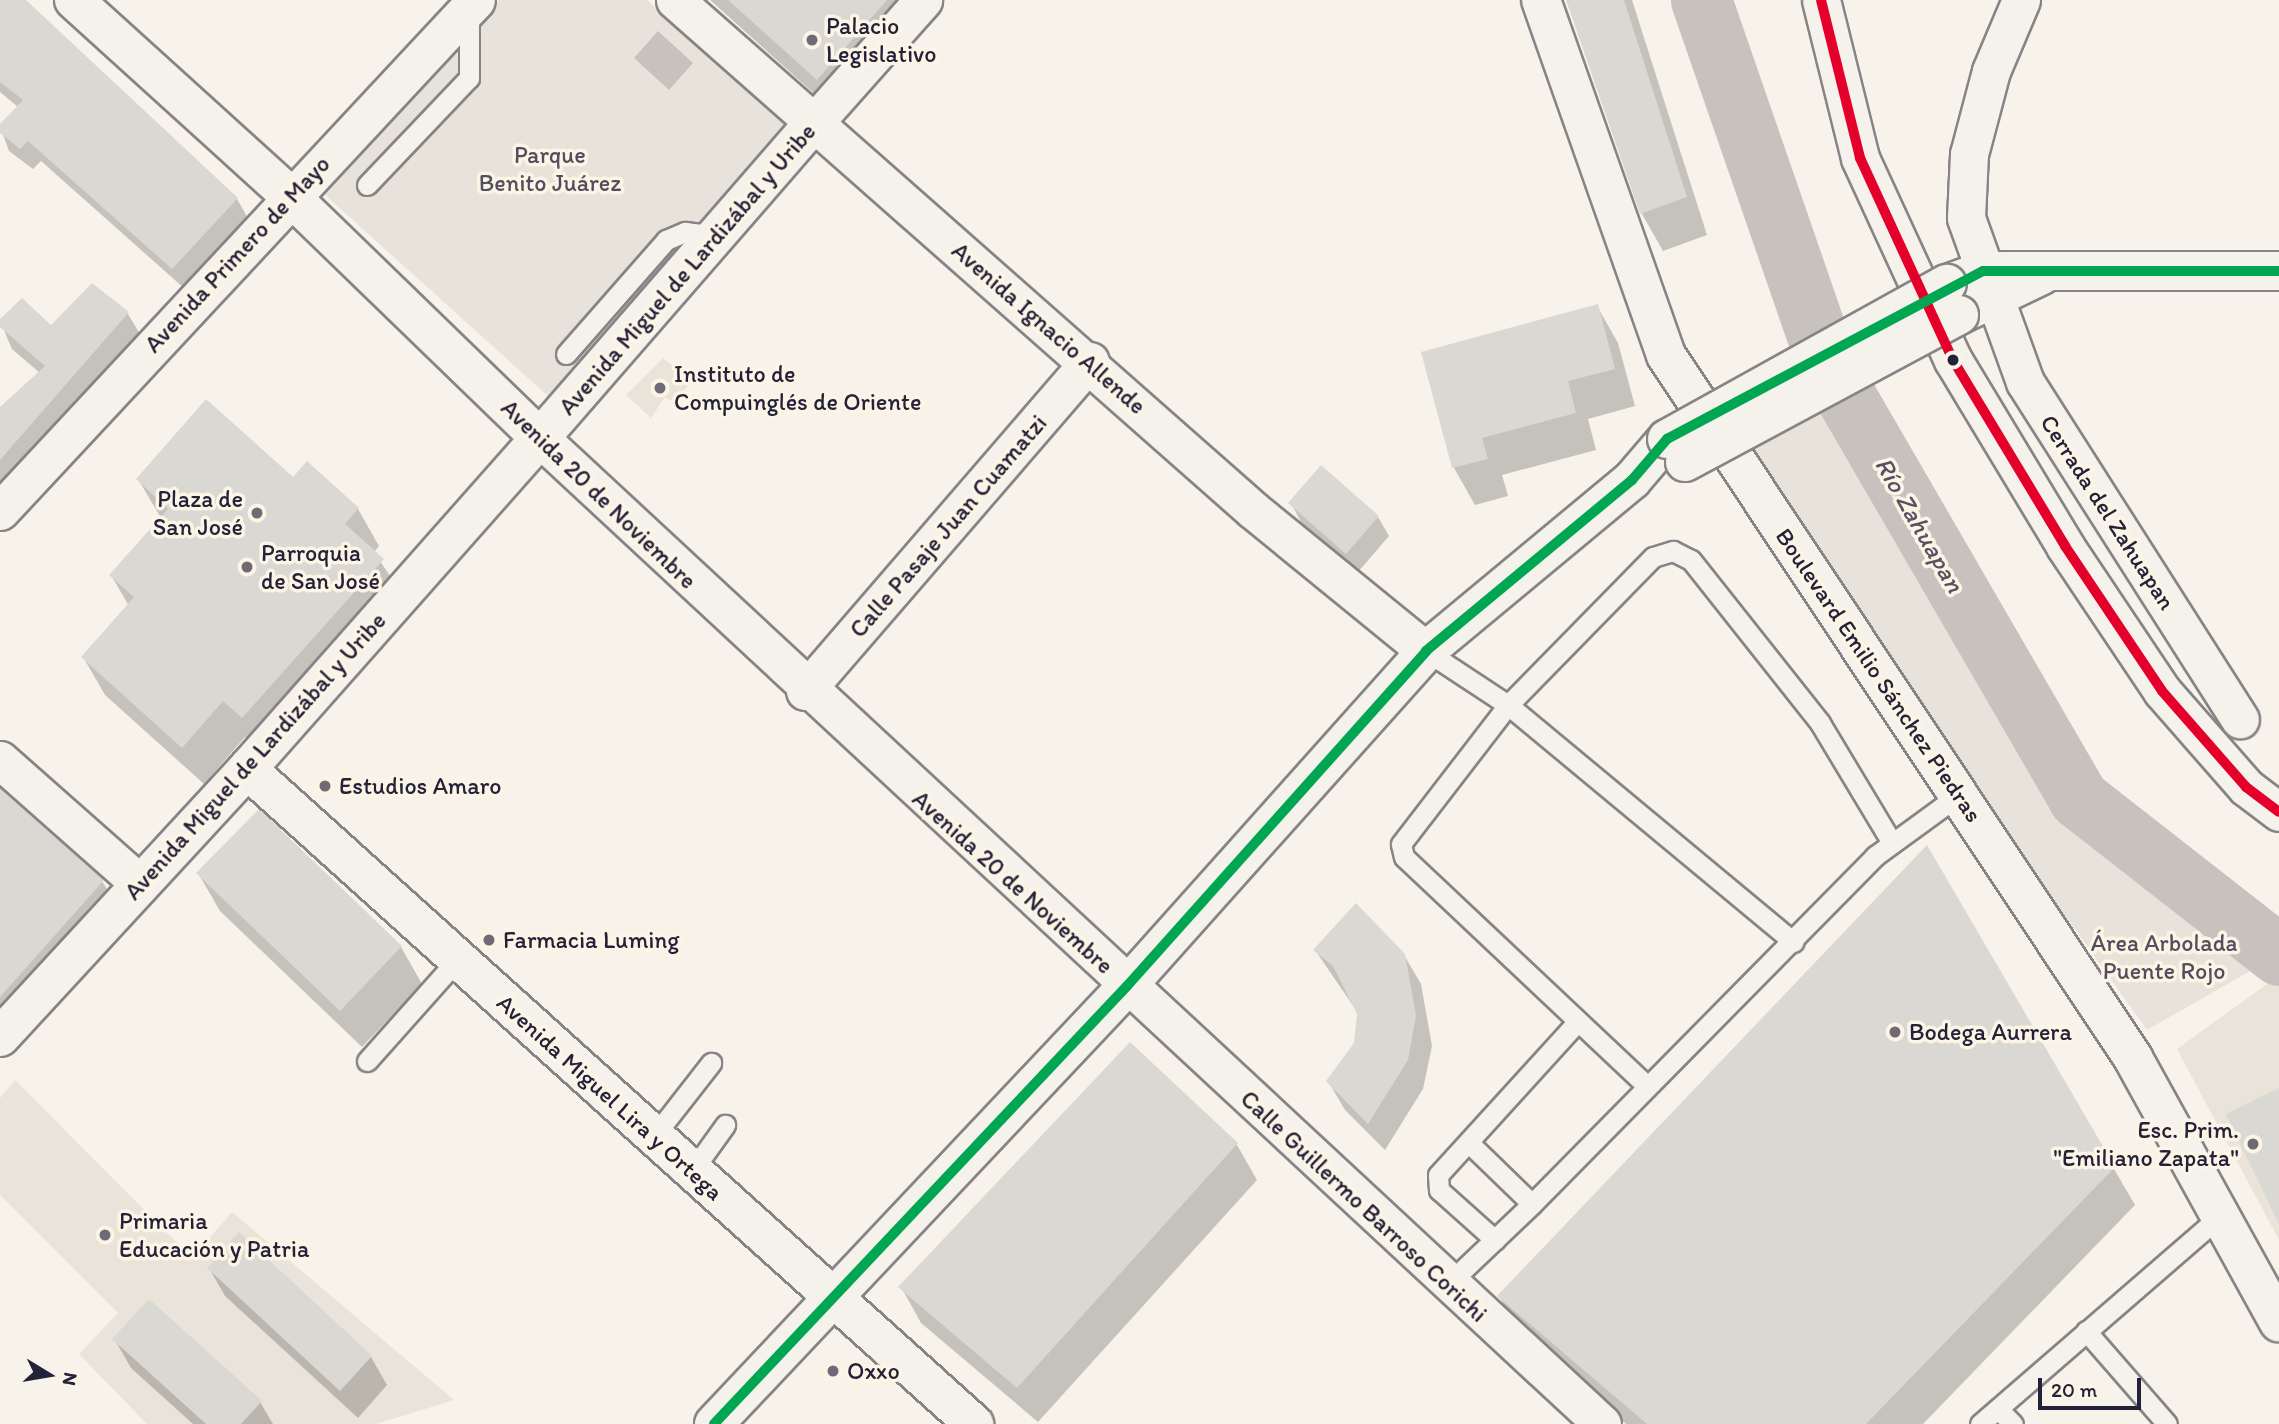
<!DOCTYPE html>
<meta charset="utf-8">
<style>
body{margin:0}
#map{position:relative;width:2279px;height:1424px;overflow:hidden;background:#f7f3ea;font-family:Itim,sans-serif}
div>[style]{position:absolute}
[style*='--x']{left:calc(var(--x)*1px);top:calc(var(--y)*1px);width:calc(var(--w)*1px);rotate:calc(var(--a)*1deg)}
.built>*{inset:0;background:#e9e3d9}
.green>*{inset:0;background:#e8e3da}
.water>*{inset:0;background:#c7c2be}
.shadow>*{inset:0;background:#0003}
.river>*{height:61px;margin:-30.5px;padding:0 30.5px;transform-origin:30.5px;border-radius:30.5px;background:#c7c2be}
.building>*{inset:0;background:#dad8d2}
.roads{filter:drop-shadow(2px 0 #868485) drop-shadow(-2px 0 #868485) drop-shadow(0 2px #868485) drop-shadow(0 -2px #868485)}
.lane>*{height:19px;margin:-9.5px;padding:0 9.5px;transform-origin:9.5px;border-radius:9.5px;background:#f5f2ec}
.street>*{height:37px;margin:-18.5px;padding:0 18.5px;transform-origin:18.5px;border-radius:18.5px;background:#f5f2ec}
.secondary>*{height:38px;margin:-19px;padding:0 19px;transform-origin:19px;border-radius:19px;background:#f5f2ec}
.primary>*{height:38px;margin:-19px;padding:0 19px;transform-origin:19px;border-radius:19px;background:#f5f2ec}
.bridges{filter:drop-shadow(2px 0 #868485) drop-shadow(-2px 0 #868485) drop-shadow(0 2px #868485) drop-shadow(0 -2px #868485)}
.secondary-bridge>*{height:38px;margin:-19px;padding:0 19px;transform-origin:19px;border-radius:19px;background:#f5f2ec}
.bus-1>*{height:10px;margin:-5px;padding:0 5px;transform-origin:5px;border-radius:5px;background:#e4002b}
.bus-2>*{height:10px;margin:-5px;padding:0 5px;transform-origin:5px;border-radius:5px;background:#00a651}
.dots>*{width:19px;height:19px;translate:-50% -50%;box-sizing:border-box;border:4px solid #fcf5e5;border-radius:50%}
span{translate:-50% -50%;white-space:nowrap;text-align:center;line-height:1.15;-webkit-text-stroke:7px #fcf5e5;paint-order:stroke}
.poi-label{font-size:24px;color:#22223b}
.left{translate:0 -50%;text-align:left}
.right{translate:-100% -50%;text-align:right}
.park-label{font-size:24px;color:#504f5f}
.street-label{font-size:24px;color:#22223b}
.water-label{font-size:26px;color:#545362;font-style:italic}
.north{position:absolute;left:14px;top:1340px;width:70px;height:70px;-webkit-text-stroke:5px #fcf5e5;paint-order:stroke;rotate:101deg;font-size:19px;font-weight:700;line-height:28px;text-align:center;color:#22223b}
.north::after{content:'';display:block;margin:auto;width:24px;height:32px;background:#22223b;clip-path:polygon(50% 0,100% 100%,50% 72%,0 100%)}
.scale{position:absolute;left:2038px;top:1378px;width:103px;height:32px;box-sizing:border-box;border:4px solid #22223b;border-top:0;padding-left:9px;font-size:21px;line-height:24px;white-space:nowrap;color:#22223b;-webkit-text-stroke:5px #fcf5e5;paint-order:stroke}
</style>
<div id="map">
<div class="built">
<div style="clip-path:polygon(663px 358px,692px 380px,675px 403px,665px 397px,651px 418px,626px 395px)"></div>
<div style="clip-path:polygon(2274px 979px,2279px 982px,2279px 1240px,2177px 1049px)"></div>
<div style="clip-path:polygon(15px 1080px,192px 1258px,232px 1212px,454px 1400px,376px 1424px,147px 1424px,79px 1354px,118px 1313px,0 1195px,0 1098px)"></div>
</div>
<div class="green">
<div style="clip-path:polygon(499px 0,647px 0,788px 127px,548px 396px,325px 195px)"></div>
<div style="clip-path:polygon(1821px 398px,1976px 673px,2109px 843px,2261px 965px,2147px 1030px,1738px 457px)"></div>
</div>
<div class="water">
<div style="clip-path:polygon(658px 31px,693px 63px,669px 90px,634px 58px)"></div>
</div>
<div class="shadow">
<div style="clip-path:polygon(0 0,23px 0,237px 199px,249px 220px,185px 289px,41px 161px,33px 169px,9px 151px,0 126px,18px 107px,0 92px)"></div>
<div style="clip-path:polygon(710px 0,941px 0,839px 116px)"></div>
<div style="clip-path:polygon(1568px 0,1632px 0,1707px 235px,1663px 251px,1642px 214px)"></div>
<div style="clip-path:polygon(92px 285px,128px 314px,143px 339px,0 491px,0 409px,40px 373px,12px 349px,0 321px,51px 328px)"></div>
<div style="clip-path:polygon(1597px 306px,1618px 343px,1635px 406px,1588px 419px,1596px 450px,1502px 475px,1508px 496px,1475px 505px,1454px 468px,1424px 353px)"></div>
<div style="clip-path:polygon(138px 479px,293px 479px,358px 509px,379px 546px,374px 552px,404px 597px,264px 754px,245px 737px,204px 784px,105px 695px,83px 657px,129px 606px,111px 575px,161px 518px)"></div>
<div style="clip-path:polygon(1291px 503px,1378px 517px,1389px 536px,1358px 572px,1301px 522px)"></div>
<div style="clip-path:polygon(0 789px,102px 881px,119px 909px,0 1043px)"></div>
<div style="clip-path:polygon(1927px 848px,2135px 1205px,1923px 1424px,1626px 1424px,1521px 1333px,1499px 1296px)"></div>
<div style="clip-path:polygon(198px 873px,401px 947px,422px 984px,362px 1047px,220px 911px)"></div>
<div style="clip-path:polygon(1315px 950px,1404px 955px,1421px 984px,1432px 1046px,1423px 1089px,1385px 1150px,1345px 1110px,1328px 1081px,1356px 1043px,1358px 1013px)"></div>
<div style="clip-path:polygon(1130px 1045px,1237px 1145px,1257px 1180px,1038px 1422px,921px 1323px,901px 1287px)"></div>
<div style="clip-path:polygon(209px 1268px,371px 1357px,387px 1385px,358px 1418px,225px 1296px)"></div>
<div style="clip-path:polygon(115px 1340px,260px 1402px,273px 1424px,193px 1424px,131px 1368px)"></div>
</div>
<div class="river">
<div style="--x:1701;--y:0;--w:387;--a:70.9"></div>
<div style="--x:1828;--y:366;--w:499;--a:59.9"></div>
<div style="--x:2078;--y:798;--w:255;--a:38"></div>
</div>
<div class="building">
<div style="clip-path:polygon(0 0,26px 0,238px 198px,172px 269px,28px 141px,20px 149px,0 133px,0 124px,23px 100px,0 82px)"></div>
<div style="clip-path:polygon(728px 0,887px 0,817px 80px)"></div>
<div style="clip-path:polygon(1566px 0,1624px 0,1687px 197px,1640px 214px)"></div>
<div style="clip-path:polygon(92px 283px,129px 312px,0 460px,0 407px,45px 366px,0 327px,0 319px,22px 298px,51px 325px)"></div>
<div style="clip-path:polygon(1598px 304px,1615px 369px,1568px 381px,1576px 413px,1482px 438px,1488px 459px,1452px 468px,1421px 352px)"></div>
<div style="clip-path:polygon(206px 399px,293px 477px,307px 461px,359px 508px,345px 524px,384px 559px,242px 718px,223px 701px,182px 748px,81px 657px,134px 597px,109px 575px,168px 509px,136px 479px)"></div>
<div style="clip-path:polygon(1321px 465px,1379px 516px,1346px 554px,1288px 503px)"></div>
<div style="clip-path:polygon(0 788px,104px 880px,0 997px)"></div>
<div style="clip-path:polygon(259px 809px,402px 946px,340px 1011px,196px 873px)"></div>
<div style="clip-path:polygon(1927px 845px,2115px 1167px,1866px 1424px,1647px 1424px,1497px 1296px)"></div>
<div style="clip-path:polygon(1356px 903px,1405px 954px,1416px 1016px,1408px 1060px,1368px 1124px,1326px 1081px,1354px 1043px,1357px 1014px,1333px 966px,1313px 950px)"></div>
<div style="clip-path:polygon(1130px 1042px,1238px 1143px,1017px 1388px,898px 1287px)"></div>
<div style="clip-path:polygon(2279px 1088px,2279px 1224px,2226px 1114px)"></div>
<div style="clip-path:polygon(239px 1232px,372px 1356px,340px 1391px,207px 1268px)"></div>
<div style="clip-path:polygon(149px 1299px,262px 1401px,241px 1424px,206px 1424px,112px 1339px)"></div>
</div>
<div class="roads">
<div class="lane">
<div style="--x:367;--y:185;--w:148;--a:-46.4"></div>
<div style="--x:469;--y:78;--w:69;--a:-90"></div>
<div style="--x:566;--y:354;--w:152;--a:-48.7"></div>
<div style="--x:666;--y:240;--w:21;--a:-23"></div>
<div style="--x:685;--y:232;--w:33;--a:7"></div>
<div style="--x:1426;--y:651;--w:98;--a:33.4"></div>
<div style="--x:1508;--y:705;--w:371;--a:39.7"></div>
<div style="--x:367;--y:1061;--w:137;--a:-48.3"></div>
<div style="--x:1646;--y:1085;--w:332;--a:-136.7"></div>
<div style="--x:1404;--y:857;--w:13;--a:-103"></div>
<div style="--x:1401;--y:844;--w:175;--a:-52.4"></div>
<div style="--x:1508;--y:705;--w:207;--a:-45.6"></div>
<div style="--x:1653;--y:557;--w:21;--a:-17"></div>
<div style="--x:1673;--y:551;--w:20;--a:27"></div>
<div style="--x:1691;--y:560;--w:208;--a:51.6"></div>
<div style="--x:1820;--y:723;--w:140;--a:59"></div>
<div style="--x:654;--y:1136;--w:93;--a:-52"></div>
<div style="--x:692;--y:1171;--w:57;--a:-54.3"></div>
<div style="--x:1532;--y:1204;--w:489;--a:-45.4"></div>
<div style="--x:1875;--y:856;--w:105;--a:-36.1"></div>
<div style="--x:1495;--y:1240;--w:75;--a:-138.2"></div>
<div style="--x:1439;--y:1190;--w:15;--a:-94"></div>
<div style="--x:1438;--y:1175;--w:208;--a:-47.7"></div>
<div style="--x:1448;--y:1284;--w:116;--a:-43.6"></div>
<div style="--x:1532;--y:1204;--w:86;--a:-135.9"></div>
<div style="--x:2086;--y:1331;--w:123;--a:48.9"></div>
<div style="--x:1998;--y:1409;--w:21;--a:45"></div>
<div style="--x:1980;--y:1424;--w:319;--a:-40.9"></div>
</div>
<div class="street">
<div style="--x:675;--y:0;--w:771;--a:41.42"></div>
<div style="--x:1253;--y:510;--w:223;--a:39.2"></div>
<div style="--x:1821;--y:0;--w:163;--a:76.1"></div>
<div style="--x:1860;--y:158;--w:222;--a:65.3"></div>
<div style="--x:1953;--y:360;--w:217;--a:58.9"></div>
<div style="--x:2065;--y:546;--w:174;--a:56.2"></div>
<div style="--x:2162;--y:691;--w:128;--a:48.8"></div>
<div style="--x:2246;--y:787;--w:41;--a:37.1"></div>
<div style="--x:2021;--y:0;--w:77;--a:112.9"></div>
<div style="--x:1991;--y:71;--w:86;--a:104.8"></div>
<div style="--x:1969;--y:154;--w:64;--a:92.7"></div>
<div style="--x:1966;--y:218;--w:174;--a:70.2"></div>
<div style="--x:2025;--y:382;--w:400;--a:57.5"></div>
<div style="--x:813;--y:124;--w:166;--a:-48.4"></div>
<div style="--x:540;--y:438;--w:1449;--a:42.87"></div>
<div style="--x:0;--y:511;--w:698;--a:-47.03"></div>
<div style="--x:805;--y:691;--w:436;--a:-49.2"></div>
<div style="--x:0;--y:760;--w:187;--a:41.5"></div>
</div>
<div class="secondary">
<div style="--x:1541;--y:0;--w:376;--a:70.6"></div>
<div style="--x:1666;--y:355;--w:844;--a:56.4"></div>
<div style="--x:2133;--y:1058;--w:302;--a:61.1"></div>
<div style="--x:1947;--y:284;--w:38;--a:-20"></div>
<div style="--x:1983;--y:271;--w:296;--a:0"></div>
<div style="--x:1959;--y:315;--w:92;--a:-25.7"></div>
<div style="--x:540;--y:438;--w:416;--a:-49"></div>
<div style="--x:0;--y:1037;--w:364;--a:-47.3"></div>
<div style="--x:714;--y:1424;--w:602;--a:-46.68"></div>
<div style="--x:1127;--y:986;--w:449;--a:-48.2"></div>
<div style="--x:1426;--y:651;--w:268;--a:-39.7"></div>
<div style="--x:1632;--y:480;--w:54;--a:-49.5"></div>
</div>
<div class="primary">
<div style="--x:74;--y:0;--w:292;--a:42.2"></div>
<div style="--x:290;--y:196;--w:348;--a:44.1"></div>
<div style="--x:540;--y:438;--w:442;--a:131.5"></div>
<div style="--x:247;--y:769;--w:979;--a:42.02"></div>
</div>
</div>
<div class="bridges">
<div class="secondary-bridge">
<div style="--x:1667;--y:439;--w:320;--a:-29"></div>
<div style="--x:1685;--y:462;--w:311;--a:-28.2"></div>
</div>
</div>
<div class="bus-1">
<div style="--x:1821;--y:0;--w:163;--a:76.1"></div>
<div style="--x:1860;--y:158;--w:222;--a:65.3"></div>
<div style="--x:1953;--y:360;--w:217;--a:58.9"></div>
<div style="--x:2065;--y:546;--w:174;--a:56.2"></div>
<div style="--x:2162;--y:691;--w:128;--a:48.8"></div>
<div style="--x:2246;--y:787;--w:41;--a:37.1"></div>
</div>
<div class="bus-2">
<div style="--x:714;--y:1424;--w:602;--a:-46.68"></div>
<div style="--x:1127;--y:986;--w:449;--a:-48.2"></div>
<div style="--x:1426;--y:651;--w:268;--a:-39.7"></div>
<div style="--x:1632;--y:480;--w:54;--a:-49.5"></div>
<div style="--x:1667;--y:439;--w:358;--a:-28"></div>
<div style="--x:1983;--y:271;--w:296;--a:0"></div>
</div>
<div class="dots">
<div style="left:812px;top:40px;background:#6d6b78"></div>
<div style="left:1953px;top:360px;background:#22223b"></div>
<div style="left:660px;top:388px;background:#6d6b78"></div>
<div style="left:257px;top:513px;background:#6d6b78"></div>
<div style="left:247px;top:567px;background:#6d6b78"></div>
<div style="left:325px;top:786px;background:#6d6b78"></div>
<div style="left:489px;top:940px;background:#6d6b78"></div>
<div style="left:1895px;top:1032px;background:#6d6b78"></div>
<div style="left:2253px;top:1144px;background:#6d6b78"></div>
<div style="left:105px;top:1235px;background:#6d6b78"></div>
<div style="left:833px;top:1371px;background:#6d6b78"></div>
</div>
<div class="poi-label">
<span class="left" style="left:826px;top:40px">Palacio<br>Legislativo</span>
<span class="left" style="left:674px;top:388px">Instituto de<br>Compuinglés de Oriente</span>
<span class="right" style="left:243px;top:513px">Plaza de<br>San José</span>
<span class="left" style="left:261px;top:567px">Parroquia<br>de San José</span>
<span class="left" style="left:339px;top:786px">Estudios Amaro</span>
<span class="left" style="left:503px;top:940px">Farmacia Luming</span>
<span class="left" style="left:1909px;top:1032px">Bodega Aurrera</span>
<span class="right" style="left:2239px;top:1144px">Esc. Prim.<br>"Emiliano Zapata"</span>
<span class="left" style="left:119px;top:1235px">Primaria<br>Educación y Patria</span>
<span class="left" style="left:847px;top:1371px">Oxxo</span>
</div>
<div class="park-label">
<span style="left:550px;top:169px">Parque<br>Benito Juárez</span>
<span style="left:2164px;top:957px">Área Arbolada<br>Puente Rojo</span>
</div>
<div class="street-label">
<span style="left:237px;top:254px;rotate:-47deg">Avenida Primero de Mayo</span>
<span style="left:687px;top:269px;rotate:-49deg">Avenida Miguel de Lardizábal y Uribe</span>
<span style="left:1049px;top:328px;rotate:41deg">Avenida Ignacio Allende</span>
<span style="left:599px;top:494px;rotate:44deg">Avenida 20 de Noviembre</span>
<span style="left:2108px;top:512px;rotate:57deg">Cerrada del Zahuapan</span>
<span style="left:948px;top:526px;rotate:-49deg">Calle Pasaje Juan Cuamatzi</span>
<span style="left:1879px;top:675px;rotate:56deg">Boulevard Emilio Sánchez Piedras</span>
<span style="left:255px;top:756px;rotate:-48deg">Avenida Miguel de Lardizábal y Uribe</span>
<span style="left:1013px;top:882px;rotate:42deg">Avenida 20 de Noviembre</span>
<span style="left:610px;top:1097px;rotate:42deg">Avenida Miguel Lira y Ortega</span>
<span style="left:1364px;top:1206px;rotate:43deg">Calle Guillermo Barroso Corichi</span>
</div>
<div class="water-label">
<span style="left:1919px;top:525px;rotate:60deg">Río Zahuapan</span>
</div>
<div class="north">N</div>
<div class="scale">20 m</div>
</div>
